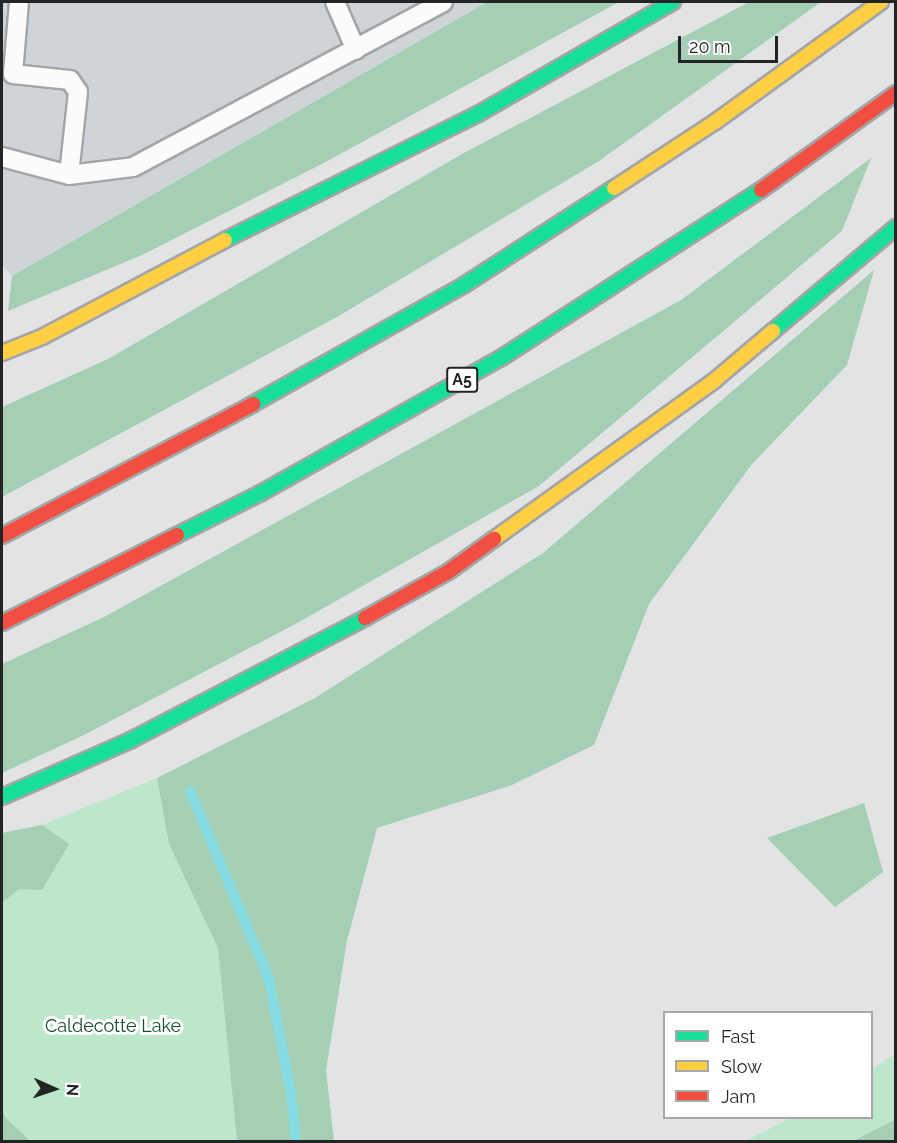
<!DOCTYPE html>
<style>
body{margin:0}
#map{position:relative;width:897px;height:1143px;overflow:hidden;background:#e2e3e5;font-family:Raleway,sans-serif}
div>[style]{position:absolute}
[style*='--x']{left:calc(var(--x)*1px);top:calc(var(--y)*1px);width:calc(var(--w)*1px);rotate:calc(var(--a)*1deg)}
.built>*{inset:0;background:#cfd4d9}
.green>*{inset:0;background:#bde7cb}
.forest>*{inset:0;background:#a4cfb4}
.stream>*{height:10px;margin:-5px;padding:0 5px;transform-origin:5px;border-radius:5px;background:#87dbe2}
.roads{filter:drop-shadow(2px 0 #a4a5a6) drop-shadow(-2px 0 #a4a5a6) drop-shadow(0 2px #a4a5a6) drop-shadow(0 -2px #a4a5a6)}
.lane>*{height:18px;margin:-9px;padding:0 9px;transform-origin:9px;border-radius:9px;background:#fbfbfb}
.fast>*{height:14px;margin:-7px;padding:0 7px;transform-origin:7px;border-radius:7px;background:#16e098}
.slow>*{height:14px;margin:-7px;padding:0 7px;transform-origin:7px;border-radius:7px;background:#ffcf43}
.jam>*{height:14px;margin:-7px;padding:0 7px;transform-origin:7px;border-radius:7px;background:#f24e42}
span{translate:-50% -50%;white-space:nowrap;text-align:center;line-height:1.15;-webkit-text-stroke:6px #fff;paint-order:stroke}
.shield-label span{padding:2px 4px;background:#fff;border:2px solid;border-radius:4px;-webkit-text-stroke-width:0}
.shield-label{font-size:16px;color:#232425;font-weight:700}
.park-label{font-size:18px;color:#164f2d}
.frame{position:absolute;inset:0;border:3px solid #232425;pointer-events:none}
.legend{position:absolute;left:663px;top:1011px;width:210px;height:108px;box-sizing:border-box;background:#fff;border:2px solid #a7a7a8;margin:0;padding:8px 10px;list-style:none;font-size:18px;color:#232425}
.legend li{display:flex;align-items:center;gap:12px;height:30px}
.legend b{width:30px;border:2px solid #a7a7a8}
.north{position:absolute;left:24px;top:1059px;width:60px;height:60px;-webkit-text-stroke:4px #fff;paint-order:stroke;rotate:93deg;font-size:16px;font-weight:700;line-height:24px;text-align:center;color:#232425}
.north::after{content:'';display:block;margin:auto;width:21px;height:27px;background:#232425;clip-path:polygon(50% 0,100% 100%,50% 72%,0 100%)}
.scale{position:absolute;left:678px;top:36px;width:100px;height:27px;box-sizing:border-box;border:3px solid #232425;border-top:0;padding-left:8px;font-size:18px;line-height:21px;white-space:nowrap;color:#232425;-webkit-text-stroke:4px #fff;paint-order:stroke}
</style>
<div id="map">
<div class="built">
<div style="clip-path:polygon(2px 2px,487px 2px,12px 276px,2px 264px)"></div>
</div>
<div class="green">
<div style="clip-path:polygon(157px 778px,169px 844px,218px 948px,237px 1141px,2px 1142px,2px 833px,42px 825px)"></div>
<div style="clip-path:polygon(895px 1054px,895px 1141px,744px 1142px,791px 1118px,872px 1118px,872px 1069px)"></div>
</div>
<div class="forest">
<div style="clip-path:polygon(487px 2px,619px 2px,320px 165px,142px 255px,8px 311px,12px 276px)"></div>
<div style="clip-path:polygon(749px 2px,821px 2px,599px 161px,337px 317px,2px 497px,2px 407px,108px 359px,462px 154px)"></div>
<div style="clip-path:polygon(871px 158px,842px 231px,539px 486px,299px 622px,84px 735px,2px 773px,2px 664px,104px 617px,681px 300px)"></div>
<div style="clip-path:polygon(874px 270px,847px 365px,752px 464px,649px 604px,594px 745px,512px 785px,377px 828px,347px 941px,326px 1070px,334px 1141px,237px 1141px,218px 948px,169px 844px,157px 778px,315px 698px,543px 553px)"></div>
<div style="clip-path:polygon(864px 803px,883px 872px,835px 907px,767px 838px)"></div>
<div style="clip-path:polygon(42px 825px,69px 844px,42px 890px,19px 889px,2px 903px,2px 833px)"></div>
<div style="clip-path:polygon(2px 1111px,6px 1118px,30px 1141px,2px 1141px)"></div>
<div style="clip-path:polygon(895px 1120px,895px 1141px,853px 1141px)"></div>
</div>
<div class="stream">
<div style="--x:190;--y:791;--w:204;--a:67.2"></div>
<div style="--x:269;--y:979;--w:116;--a:79.1"></div>
<div style="--x:291;--y:1093;--w:49;--a:84.2"></div>
</div>
<div class="roads">
<div class="lane">
<div style="--x:19;--y:2;--w:72;--a:94.8"></div>
<div style="--x:13;--y:74;--w:57;--a:6"></div>
<div style="--x:70;--y:80;--w:14;--a:56"></div>
<div style="--x:78;--y:92;--w:83;--a:96.2"></div>
<div style="--x:335;--y:2;--w:52;--a:66.4"></div>
<div style="--x:2;--y:157;--w:69;--a:15"></div>
<div style="--x:69;--y:175;--w:64;--a:-7.1"></div>
<div style="--x:133;--y:167;--w:351;--a:-28"></div>
</div>
<div class="fast">
<div style="--x:225;--y:240;--w:283;--a:-26.5"></div>
<div style="--x:478;--y:114;--w:225;--a:-29.9"></div>
<div style="--x:773;--y:331;--w:161;--a:-40.2"></div>
<div style="--x:253;--y:404;--w:242;--a:-29.4"></div>
<div style="--x:464;--y:285;--w:179;--a:-32.9"></div>
<div style="--x:177;--y:535;--w:94;--a:-26.6"></div>
<div style="--x:261;--y:493;--w:275;--a:-29.4"></div>
<div style="--x:501;--y:358;--w:310;--a:-32.9"></div>
<div style="--x:2;--y:797;--w:141;--a:-23.8"></div>
<div style="--x:131;--y:740;--w:264;--a:-27.5"></div>
</div>
<div class="slow">
<div style="--x:614;--y:188;--w:121;--a:-33.2"></div>
<div style="--x:715;--y:122;--w:205;--a:-35.9"></div>
<div style="--x:2;--y:353;--w:43;--a:-21.8"></div>
<div style="--x:42;--y:337;--w:207;--a:-27.9"></div>
<div style="--x:494;--y:539;--w:272;--a:-35.7"></div>
<div style="--x:715;--y:380;--w:76;--a:-40.2"></div>
</div>
<div class="jam">
<div style="--x:761;--y:190;--w:166;--a:-35.7"></div>
<div style="--x:2;--y:536;--w:284;--a:-27.7"></div>
<div style="--x:365;--y:618;--w:95;--a:-29"></div>
<div style="--x:448;--y:572;--w:57;--a:-35.7"></div>
<div style="--x:2;--y:623;--w:196;--a:-26.7"></div>
</div>
</div>
<div class="shield-label">
<span style="left:462px;top:380px">A5</span>
</div>
<div class="park-label">
<span style="left:113px;top:1026px">Caldecotte Lake</span>
</div>
<div class="frame"></div>
<ul class="legend">
<li><b style="height:8px;background:#16e098"></b>Fast</li>
<li><b style="height:8px;background:#ffcf43"></b>Slow</li>
<li><b style="height:8px;background:#f24e42"></b>Jam</li>
</ul>
<div class="north">N</div>
<div class="scale">20 m</div>
</div>
